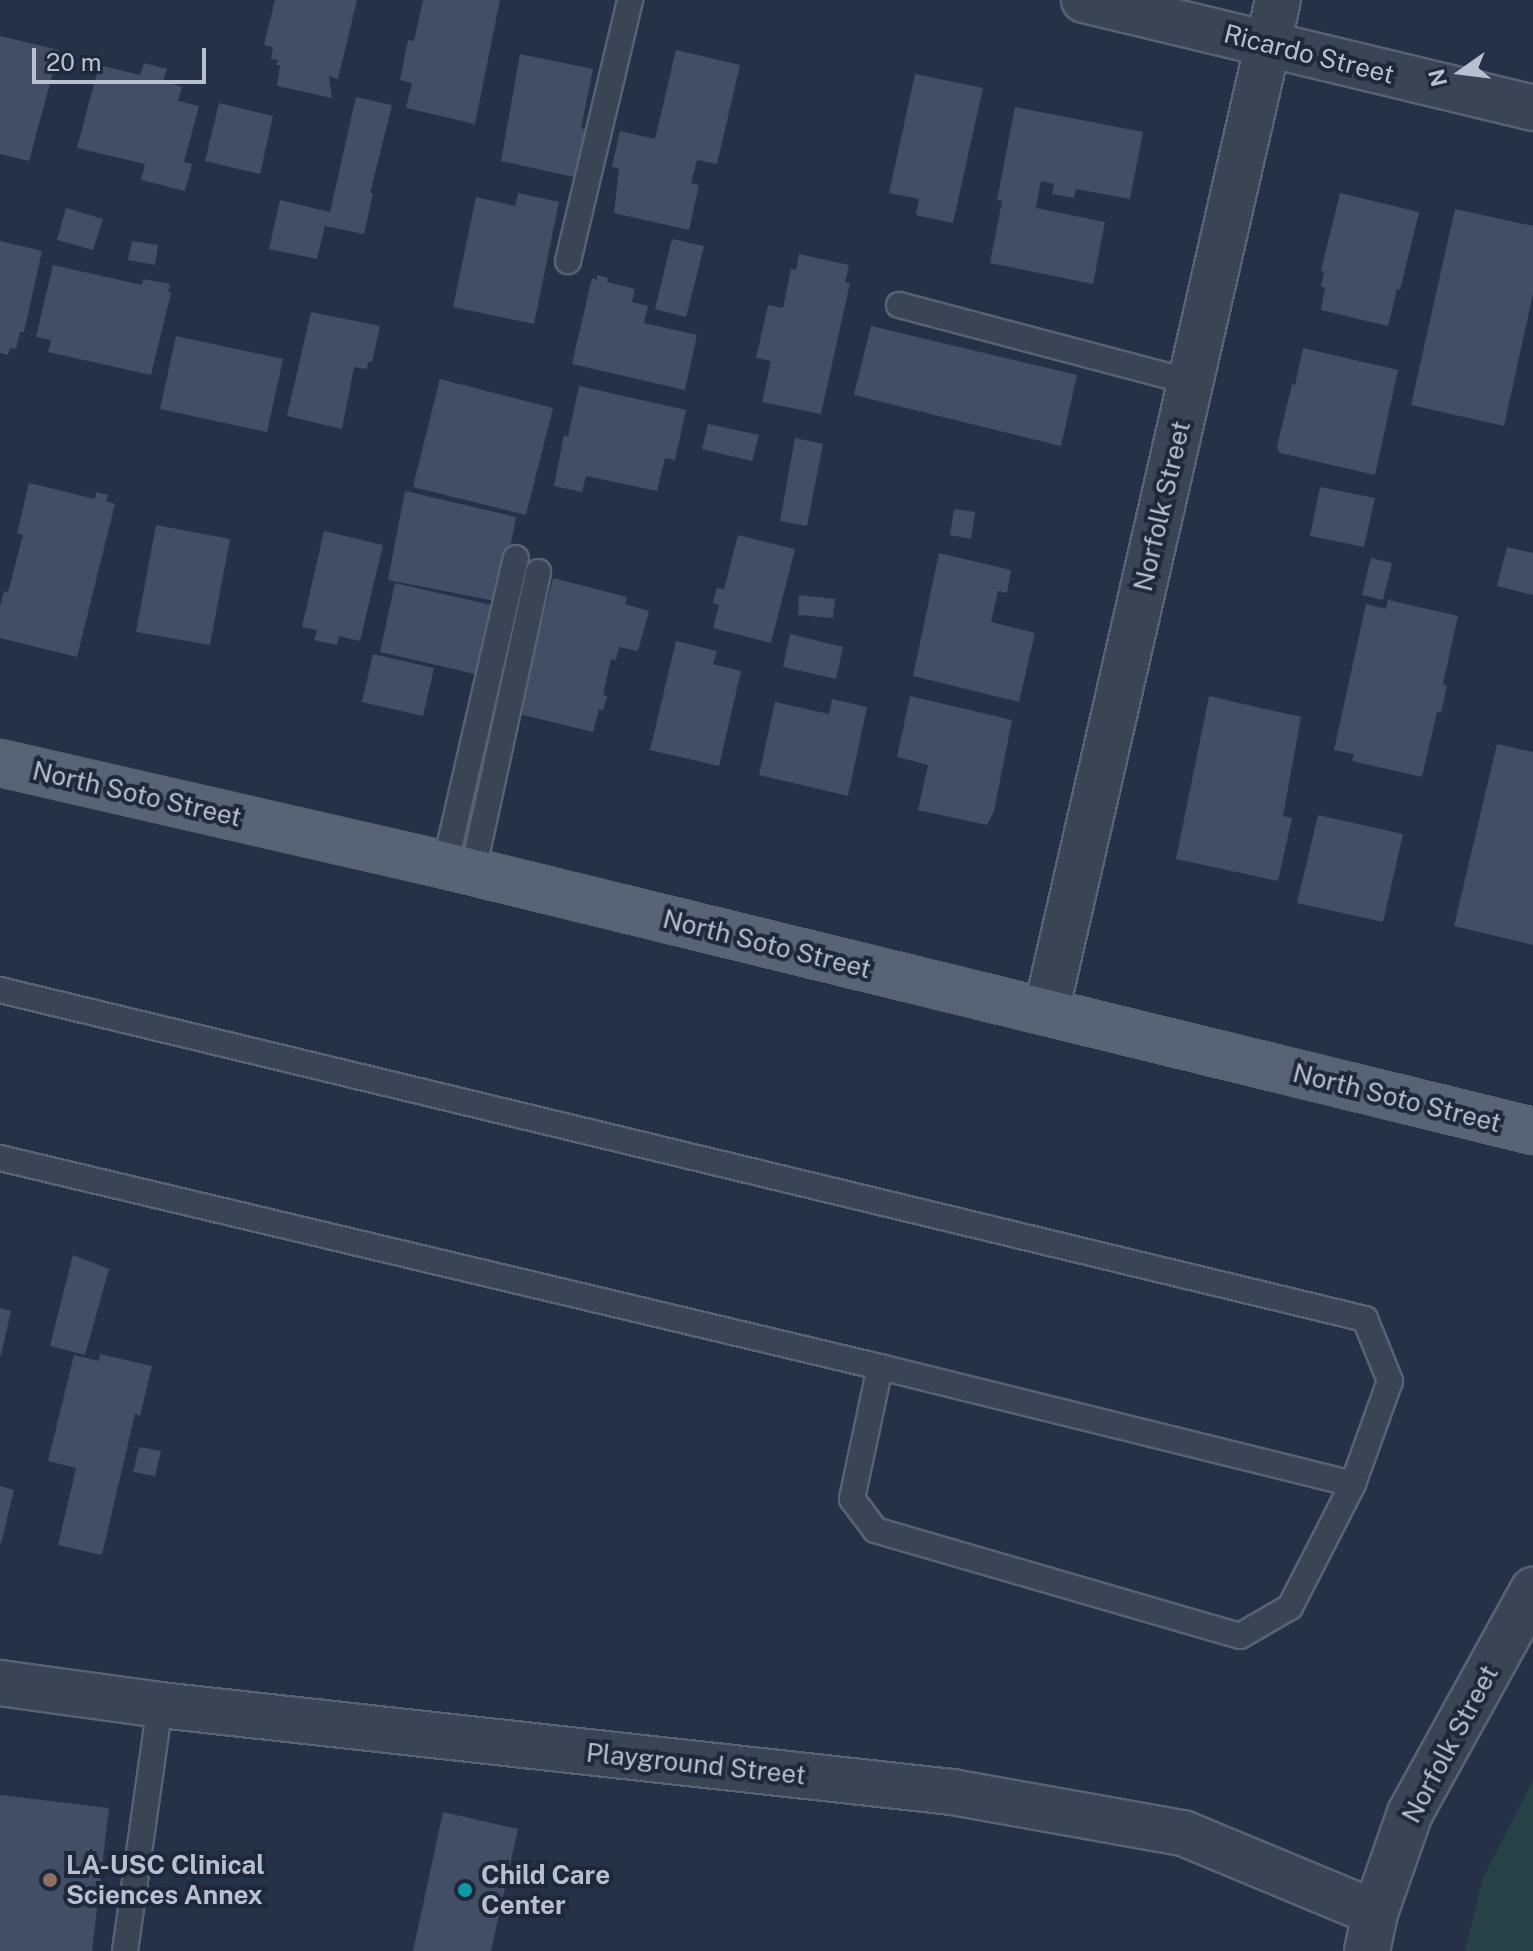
<!DOCTYPE html>
<style>
body{margin:0}
#map{position:relative;width:1533px;height:1951px;overflow:hidden;background:#253146;font-family:"Public Sans",sans-serif}
div>[style]{position:absolute}
[style*='--x']{left:calc(var(--x)*1px);top:calc(var(--y)*1px);width:calc(var(--w)*1px);rotate:calc(var(--a)*1deg)}
.green>*{inset:0;background:#274147}
.building>*{inset:0;background:#424e66}
.roads{filter:drop-shadow(2px 0 #596172) drop-shadow(-2px 0 #596172) drop-shadow(0 2px #596172) drop-shadow(0 -2px #596172)}
.service>*{height:24px;margin:-12px;padding:0 12px;transform-origin:12px;border-radius:12px;background:#3a4455}
.minor>*{height:44px;margin:-22px;padding:0 22px;transform-origin:22px;border-radius:22px;background:#3a4455}
.tertiary>*{height:44px;margin:-22px;padding:0 22px;transform-origin:22px;border-radius:22px;background:#3a4455}
.primary>*{height:44px;margin:-22px;padding:0 22px;transform-origin:22px;border-radius:22px;background:#586375}
.dots>*{width:22px;height:22px;translate:-50% -50%;box-sizing:border-box;border:4px solid #1f283b;border-radius:50%}
span{translate:-50% -50%;white-space:nowrap;text-align:center;line-height:1.15;-webkit-text-stroke:8px #1f283b;paint-order:stroke}
.street-label{font-size:26px;color:#b8bfce}
.poi-label{font-size:26px;color:#b8bfce;font-weight:700}
.left{translate:0 -50%;text-align:left}
.north{position:absolute;left:1421px;top:32px;width:80px;height:80px;-webkit-text-stroke:6px #1f283b;paint-order:stroke;rotate:256deg;font-size:22px;font-weight:700;line-height:32px;text-align:center;color:#b8bfce}
.north::after{content:'';display:block;margin:auto;width:28px;height:36px;background:#b8bfce;clip-path:polygon(50% 0,100% 100%,50% 72%,0 100%)}
.scale{position:absolute;left:32px;top:48px;width:174px;height:36px;box-sizing:border-box;border:4px solid #b8bfce;border-top:0;padding-left:10px;font-size:24px;line-height:28px;white-space:nowrap;color:#b8bfce;-webkit-text-stroke:6px #1f283b;paint-order:stroke}
</style>
<div id="map">
<div class="green">
<div style="clip-path:polygon(1533px 1780px,1533px 1951px,1465px 1951px,1482px 1880px)"></div>
</div>
<div class="building">
<div style="clip-path:polygon(275px 0,357px 0,338px 79px,329px 76px,332px 98px,277px 86px,280px 65px,276px 65px,278px 60px,271px 59px,273px 47px,264px 45px)"></div>
<div style="clip-path:polygon(423px 0,500px 0,475px 124px,406px 108px,412px 83px,400px 80px,408px 40px,414px 41px)"></div>
<div style="clip-path:polygon(0 36px,59px 50px,29px 161px,0 154px)"></div>
<div style="clip-path:polygon(676px 50px,740px 65px,717px 164px,697px 160px,691px 183px,699px 185px,689px 230px,614px 213px,619px 168px,612px 167px,620px 131px,655px 139px)"></div>
<div style="clip-path:polygon(520px 54px,593px 69px,581px 128px,589px 130px,583px 179px,501px 161px)"></div>
<div style="clip-path:polygon(144px 63px,167px 69px,163px 81px,182px 87px,178px 101px,199px 106px,184px 162px,192px 164px,185px 191px,141px 180px,145px 164px,77px 148px,99px 65px,140px 75px)"></div>
<div style="clip-path:polygon(915px 74px,983px 88px,953px 223px,916px 215px,919px 199px,889px 193px)"></div>
<div style="clip-path:polygon(356px 97px,392px 105px,370px 193px,373px 193px,364px 234px,325px 226px,317px 259px,269px 249px,280px 200px,330px 212px)"></div>
<div style="clip-path:polygon(219px 103px,273px 116px,260px 174px,205px 161px)"></div>
<div style="clip-path:polygon(1015px 107px,1143px 132px,1130px 199px,1076px 189px,1074px 198px,1052px 194px,1054px 184px,1041px 181px,1036px 208px,1105px 222px,1093px 284px,990px 263px,1002px 201px,997px 200px)"></div>
<div style="clip-path:polygon(518px 193px,559px 202px,534px 324px,453px 307px,476px 197px,515px 206px)"></div>
<div style="clip-path:polygon(1340px 193px,1419px 212px,1400px 290px,1397px 289px,1388px 326px,1321px 310px,1325px 288px,1321px 286px,1324px 272px,1321px 271px)"></div>
<div style="clip-path:polygon(66px 208px,103px 219px,93px 250px,57px 240px)"></div>
<div style="clip-path:polygon(1455px 209px,1533px 226px,1533px 294px,1504px 426px,1411px 405px)"></div>
<div style="clip-path:polygon(672px 239px,704px 246px,686px 317px,655px 309px)"></div>
<div style="clip-path:polygon(0 241px,42px 251px,24px 332px,20px 332px,16px 349px,10px 348px,8px 355px,0 353px)"></div>
<div style="clip-path:polygon(132px 241px,158px 245px,155px 265px,128px 260px)"></div>
<div style="clip-path:polygon(799px 254px,849px 265px,845px 282px,850px 283px,821px 414px,762px 402px,771px 361px,756px 358px,768px 305px,783px 308px,791px 269px,796px 270px)"></div>
<div style="clip-path:polygon(53px 265px,142px 285px,143px 279px,170px 284px,168px 292px,171px 293px,151px 375px,48px 352px,51px 340px,36px 337px)"></div>
<div style="clip-path:polygon(597px 275px,608px 278px,607px 282px,635px 289px,632px 302px,648px 306px,644px 323px,697px 335px,685px 390px,572px 364px,592px 278px,597px 280px)"></div>
<div style="clip-path:polygon(311px 312px,380px 326px,372px 362px,368px 362px,367px 369px,354px 367px,342px 429px,287px 416px)"></div>
<div style="clip-path:polygon(871px 326px,1077px 375px,1061px 446px,854px 395px)"></div>
<div style="clip-path:polygon(176px 336px,283px 359px,267px 432px,160px 409px)"></div>
<div style="clip-path:polygon(1303px 348px,1398px 370px,1375px 475px,1280px 453px,1277px 447px,1292px 384px,1295px 385px)"></div>
<div style="clip-path:polygon(440px 379px,553px 408px,526px 515px,413px 487px)"></div>
<div style="clip-path:polygon(579px 386px,686px 410px,675px 460px,665px 458px,657px 491px,586px 476px,582px 492px,554px 486px,564px 435px,568px 437px)"></div>
<div style="clip-path:polygon(708px 424px,759px 435px,752px 461px,702px 449px)"></div>
<div style="clip-path:polygon(795px 438px,823px 444px,807px 526px,780px 521px)"></div>
<div style="clip-path:polygon(29px 483px,95px 499px,96px 492px,108px 495px,106px 501px,115px 504px,77px 657px,0 638px,0 607px,4px 591px,8px 592px,23px 535px,17px 533px)"></div>
<div style="clip-path:polygon(1320px 487px,1375px 498px,1364px 547px,1310px 536px)"></div>
<div style="clip-path:polygon(405px 491px,516px 517px,500px 602px,388px 580px)"></div>
<div style="clip-path:polygon(954px 509px,975px 512px,971px 539px,950px 535px)"></div>
<div style="clip-path:polygon(156px 525px,230px 539px,210px 645px,136px 632px)"></div>
<div style="clip-path:polygon(324px 531px,383px 545px,360px 641px,339px 636px,337px 645px,314px 640px,317px 630px,302px 627px)"></div>
<div style="clip-path:polygon(738px 535px,795px 549px,771px 643px,713px 628px,719px 605px,713px 603px,717px 588px,724px 589px)"></div>
<div style="clip-path:polygon(1507px 547px,1533px 553px,1533px 595px,1497px 586px)"></div>
<div style="clip-path:polygon(939px 553px,1011px 570px,1007px 593px,998px 591px,991px 622px,1035px 633px,1019px 702px,913px 676px)"></div>
<div style="clip-path:polygon(1371px 558px,1392px 563px,1383px 600px,1362px 595px)"></div>
<div style="clip-path:polygon(553px 578px,627px 597px,625px 604px,649px 611px,638px 651px,619px 647px,616px 660px,611px 659px,603px 695px,607px 696px,603px 711px,599px 709px,593px 732px,519px 714px)"></div>
<div style="clip-path:polygon(395px 583px,491px 605px,475px 674px,380px 652px)"></div>
<div style="clip-path:polygon(799px 595px,835px 599px,833px 618px,798px 615px)"></div>
<div style="clip-path:polygon(1388px 600px,1458px 616px,1443px 684px,1447px 686px,1441px 713px,1437px 712px,1422px 777px,1352px 761px,1354px 754px,1334px 750px,1366px 604px,1386px 609px)"></div>
<div style="clip-path:polygon(790px 634px,843px 647px,836px 679px,783px 667px)"></div>
<div style="clip-path:polygon(676px 641px,717px 651px,713px 664px,741px 671px,719px 766px,650px 750px)"></div>
<div style="clip-path:polygon(373px 654px,434px 668px,423px 716px,362px 702px)"></div>
<div style="clip-path:polygon(910px 696px,1012px 720px,994px 811px,987px 825px,918px 810px,928px 765px,897px 757px)"></div>
<div style="clip-path:polygon(1209px 696px,1301px 717px,1283px 816px,1292px 818px,1278px 881px,1176px 859px)"></div>
<div style="clip-path:polygon(832px 699px,867px 707px,848px 796px,759px 775px,775px 702px,829px 714px)"></div>
<div style="clip-path:polygon(1497px 744px,1533px 752px,1533px 945px,1454px 926px)"></div>
<div style="clip-path:polygon(1318px 815px,1403px 834px,1383px 922px,1297px 903px)"></div>
<div style="clip-path:polygon(73px 1255px,109px 1269px,85px 1355px,50px 1346px)"></div>
<div style="clip-path:polygon(0 1308px,11px 1311px,1px 1355px,0 1355px)"></div>
<div style="clip-path:polygon(100px 1354px,152px 1366px,140px 1416px,135px 1414px,102px 1555px,58px 1545px,76px 1468px,48px 1461px,74px 1355px,99px 1361px)"></div>
<div style="clip-path:polygon(139px 1447px,161px 1451px,155px 1476px,133px 1472px)"></div>
<div style="clip-path:polygon(0 1486px,14px 1490px,1px 1544px,0 1544px)"></div>
<div style="clip-path:polygon(0 1795px,109px 1808px,92px 1951px,0 1951px)"></div>
<div style="clip-path:polygon(443px 1812px,518px 1829px,491px 1951px,413px 1951px)"></div>
</div>
<div class="roads">
<div class="service">
<div style="--x:568;--y:261;--w:268;--a:-76.6"></div>
<div style="--x:899;--y:305;--w:301;--a:14.8"></div>
<div style="--x:445;--y:865;--w:315;--a:-77"></div>
<div style="--x:473;--y:871;--w:306;--a:-77.7"></div>
<div style="--x:0;--y:990;--w:1404;--a:13.55"></div>
<div style="--x:1365;--y:1319;--w:67;--a:68"></div>
<div style="--x:1390;--y:1381;--w:109;--a:109.8"></div>
<div style="--x:1353;--y:1484;--w:487;--a:-166.1"></div>
<div style="--x:880;--y:1367;--w:904;--a:-166.64"></div>
<div style="--x:880;--y:1367;--w:135;--a:102"></div>
<div style="--x:852;--y:1499;--w:39;--a:53"></div>
<div style="--x:875;--y:1530;--w:380;--a:16.2"></div>
<div style="--x:1240;--y:1636;--w:58;--a:-30.1"></div>
<div style="--x:1290;--y:1607;--w:138;--a:-62.9"></div>
<div style="--x:125;--y:1951;--w:248;--a:-81.9"></div>
</div>
<div class="minor">
<div style="--x:1084;--y:0;--w:462;--a:13.5"></div>
<div style="--x:1046;--y:1012;--w:1038;--a:-77.09"></div>
<div style="--x:0;--y:1683;--w:162;--a:7.8"></div>
<div style="--x:160;--y:1705;--w:797;--a:6.27"></div>
<div style="--x:952;--y:1792;--w:235;--a:10.1"></div>
<div style="--x:1183;--y:1833;--w:208;--a:22.6"></div>
</div>
<div class="tertiary">
<div style="--x:1367;--y:1951;--w:39;--a:-78"></div>
<div style="--x:1375;--y:1913;--w:106;--a:-70.7"></div>
<div style="--x:1410;--y:1813;--w:255;--a:-61.1"></div>
</div>
<div class="primary">
<div style="--x:0;--y:763;--w:457;--a:12.9"></div>
<div style="--x:445;--y:865;--w:1120;--a:13.74"></div>
</div>
</div>
<div class="dots">
<div style="left:50px;top:1880px;background:#8d6e63"></div>
<div style="left:465px;top:1890px;background:#0f9aa8"></div>
</div>
<div class="street-label">
<span style="left:1309px;top:54px;rotate:14deg">Ricardo Street</span>
<span style="left:1162px;top:506px;rotate:-77deg">Norfolk Street</span>
<span style="left:137px;top:794px;rotate:13deg">North Soto Street</span>
<span style="left:767px;top:944px;rotate:14deg">North Soto Street</span>
<span style="left:1397px;top:1098px;rotate:14deg">North Soto Street</span>
<span style="left:1450px;top:1744px;rotate:-62deg">Norfolk Street</span>
<span style="left:696px;top:1764px;rotate:6deg">Playground Street</span>
</div>
<div class="poi-label">
<span class="left" style="left:66px;top:1880px">LA-USC Clinical<br>Sciences Annex</span>
<span class="left" style="left:481px;top:1890px">Child Care<br>Center</span>
</div>
<div class="north">N</div>
<div class="scale">20 m</div>
</div>
